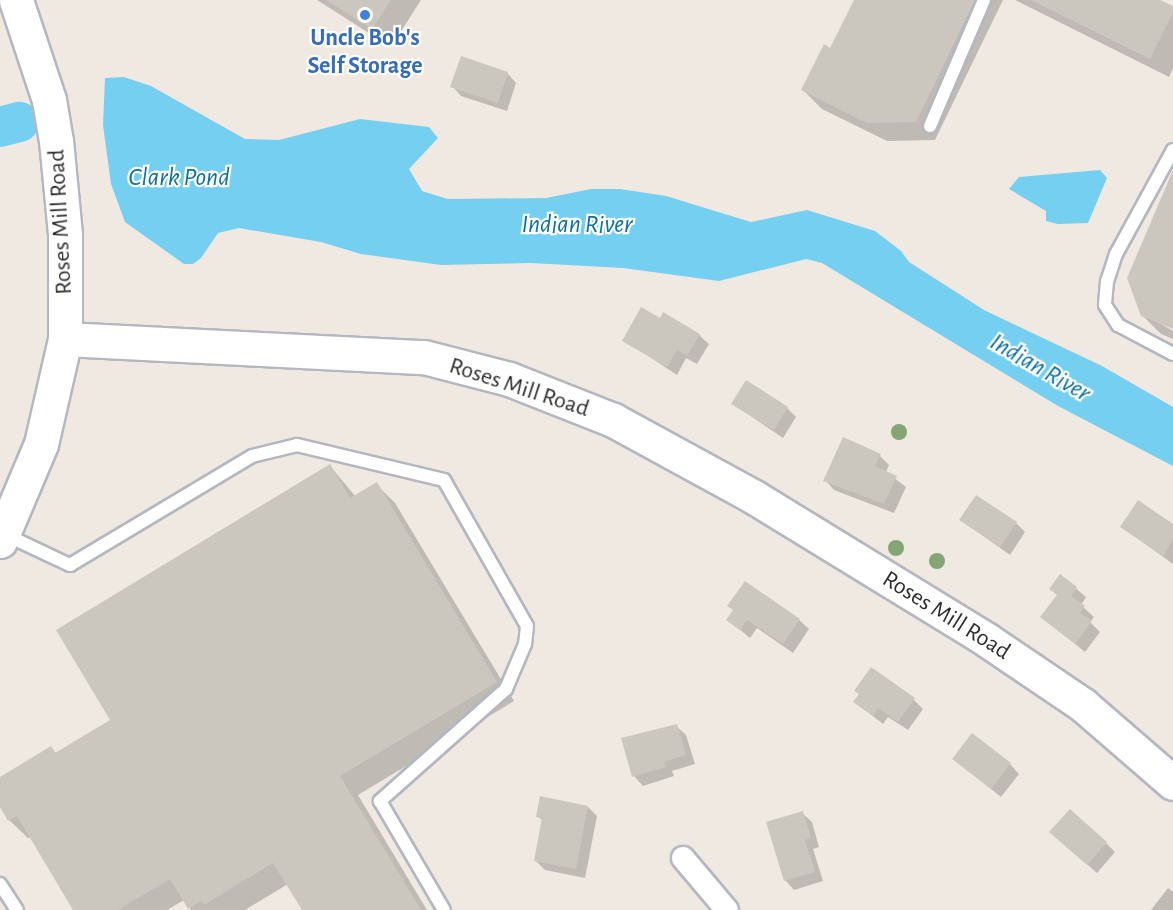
<!DOCTYPE html>
<style>
body{margin:0}
#map{position:relative;width:1173px;height:910px;overflow:hidden;background:#efe9e1;font-family:"Alegreya Sans",sans-serif}
div>[style]{position:absolute}
[style*='--x']{left:calc(var(--x)*1px);top:calc(var(--y)*1px);width:calc(var(--w)*1px);rotate:calc(var(--a)*1deg)}
.water>*{inset:0;background:#75cff0}
.shadow>*{inset:0;background:#0003}
.river>*{height:40px;margin:-20px;padding:0 20px;transform-origin:20px;border-radius:20px;background:#75cff0}
.building>*{inset:0;background:#cbc7bf}
.roads{filter:drop-shadow(2px 0 #b4b7c1) drop-shadow(-2px 0 #b4b7c1) drop-shadow(0 2px #b4b7c1) drop-shadow(0 -2px #b4b7c1)}
.lane>*{height:12px;margin:-6px;padding:0 6px;transform-origin:6px;border-radius:6px;background:#fff}
.street>*{height:22px;margin:-11px;padding:0 11px;transform-origin:11px;border-radius:11px;background:#fff}
.secondary>*{height:33px;margin:-16.5px;padding:0 16.5px;transform-origin:16.5px;border-radius:16.5px;background:#fff}
.trees>*{width:16px;height:16px;margin:-8px;border-radius:50%;background:#84a574}
.dots>*{width:16px;height:16px;translate:-50% -50%;box-sizing:border-box;border:3px solid #fff;border-radius:50%}
span{translate:-50% -50%;white-space:nowrap;text-align:center;line-height:1.15;-webkit-text-stroke:4.5px #fff;paint-order:stroke}
.shop-label{font-size:24px;color:#366cbe;font-weight:700}
.street-label{font-size:24px;color:#2e2e2e}
.water-label{font-size:26px;color:#0d6fa3;font-style:italic}
</style>
<div id="map">
<div class="water">
<div style="clip-path:polygon(124px 77px,151px 86px,245px 139px,279px 140px,360px 119px,429px 127px,438px 138px,409px 169px,422px 191px,448px 199px,546px 198px,591px 189px,620px 189px,666px 196px,751px 222px,807px 210px,875px 231px,901px 251px,909px 262px,984px 310px,1102px 366px,1173px 407px,1173px 466px,1058px 406px,822px 263px,806px 259px,719px 281px,623px 268px,531px 263px,441px 265px,361px 254px,321px 242px,239px 228px,218px 233px,201px 258px,193px 264px,184px 264px,125px 222px,111px 184px,103px 125px,105px 78px)"></div>
<div style="clip-path:polygon(1100px 170px,1107px 178px,1088px 223px,1058px 224px,1046px 221px,1046px 211px,1009px 189px,1019px 177px)"></div>
</div>
<div class="shadow">
<div style="clip-path:polygon(317px 0,421px 0,391px 47px)"></div>
<div style="clip-path:polygon(855px 0,1003px 0,935px 140px,887px 141px,822px 109px,803px 90px,831px 50px)"></div>
<div style="clip-path:polygon(1015px 0,1157px 0,1173px 8px,1173px 68px,1169px 77px)"></div>
<div style="clip-path:polygon(507px 73px,516px 83px,507px 111px,461px 96px,452px 86px)"></div>
<div style="clip-path:polygon(1173px 174px,1173px 328px,1154px 320px,1173px 331px,1173px 339px,1161px 334px,1142px 315px)"></div>
<div style="clip-path:polygon(660px 320px,699px 335px,709px 344px,697px 364px,686px 358px,677px 375px,624px 340px)"></div>
<div style="clip-path:polygon(733px 404px,787px 408px,796px 417px,783px 438px)"></div>
<div style="clip-path:polygon(880px 456px,889px 465px,886px 472px,906px 487px,894px 513px,834px 490px,825px 480px)"></div>
<div style="clip-path:polygon(330px 466px,356px 497px,376px 484px,395px 503px,514px 701px,358px 795px,427px 910px,303px 910px,288px 884px,245px 910px,191px 910px,184px 900px,167px 910px,75px 910px,31px 837px,28px 838px,9px 820px,0 804px,0 778px,51px 748px,57px 754px,112px 721px)"></div>
<div style="clip-path:polygon(961px 520px,1016px 523px,1025px 532px,1010px 555px)"></div>
<div style="clip-path:polygon(1173px 526px,1173px 564px,1122px 527px)"></div>
<div style="clip-path:polygon(1061px 576px,1086px 597px,1081px 605px,1094px 617px,1090px 622px,1100px 632px,1085px 652px,1042px 617px,1058px 596px)"></div>
<div style="clip-path:polygon(728px 620px,799px 620px,809px 629px,793px 653px,757px 628px,750px 638px)"></div>
<div style="clip-path:polygon(914px 700px,923px 709px,908px 730px,888px 717px,883px 724px,855px 702px)"></div>
<div style="clip-path:polygon(676px 726px,686px 735px,695px 764px,672px 771px,674px 776px,643px 786px,634px 776px)"></div>
<div style="clip-path:polygon(954px 759px,1010px 764px,1019px 774px,1001px 797px)"></div>
<div style="clip-path:polygon(588px 807px,597px 816px,585px 878px,545px 870px,535px 860px,543px 821px,538px 816px)"></div>
<div style="clip-path:polygon(802px 813px,812px 822px,819px 847px,813px 849px,823px 881px,794px 890px,785px 880px)"></div>
<div style="clip-path:polygon(1061px 841px,1106px 843px,1115px 852px,1097px 873px)"></div>
<div style="clip-path:polygon(1168px 888px,1173px 892px,1173px 910px,1151px 910px)"></div>
</div>
<div class="river">
<div style="--x:0;--y:127;--w:20;--a:-15"></div>
</div>
<div class="building">
<div style="clip-path:polygon(326px 0,391px 0,372px 29px)"></div>
<div style="clip-path:polygon(854px 0,975px 0,916px 122px,867px 123px,801px 90px,824px 44px,830px 48px)"></div>
<div style="clip-path:polygon(1031px 0,1160px 0,1173px 6px,1173px 12px,1150px 59px)"></div>
<div style="clip-path:polygon(461px 56px,508px 72px,498px 103px,450px 87px)"></div>
<div style="clip-path:polygon(1173px 170px,1173px 329px,1141px 316px,1127px 278px)"></div>
<div style="clip-path:polygon(641px 307px,660px 318px,663px 312px,700px 334px,687px 356px,677px 350px,667px 367px,622px 341px)"></div>
<div style="clip-path:polygon(746px 380px,788px 407px,774px 430px,731px 404px)"></div>
<div style="clip-path:polygon(843px 437px,881px 454px,875px 466px,897px 476px,884px 504px,823px 481px)"></div>
<div style="clip-path:polygon(330px 464px,350px 498px,377px 482px,497px 682px,340px 776px,421px 910px,302px 910px,273px 863px,204px 905px,202px 901px,188px 909px,170px 879px,118px 910px,73px 910px,17px 816px,8px 821px,0 807px,0 777px,51px 746px,55px 753px,110px 720px,56px 630px)"></div>
<div style="clip-path:polygon(976px 495px,1017px 522px,1000px 547px,959px 520px)"></div>
<div style="clip-path:polygon(1138px 500px,1173px 524px,1173px 540px,1163px 556px,1120px 527px)"></div>
<div style="clip-path:polygon(1060px 574px,1077px 587px,1071px 596px,1085px 606px,1080px 613px,1092px 621px,1075px 644px,1040px 617px,1057px 595px,1049px 589px)"></div>
<div style="clip-path:polygon(745px 581px,800px 619px,783px 644px,747px 620px,740px 630px,726px 620px,733px 610px,727px 606px)"></div>
<div style="clip-path:polygon(871px 667px,915px 698px,898px 722px,878px 708px,873px 716px,853px 702px,859px 694px,854px 691px)"></div>
<div style="clip-path:polygon(677px 724px,686px 755px,664px 762px,666px 767px,632px 777px,621px 738px)"></div>
<div style="clip-path:polygon(972px 733px,1011px 763px,991px 789px,952px 759px)"></div>
<div style="clip-path:polygon(540px 796px,588px 806px,576px 869px,534px 861px,542px 818px,536px 817px)"></div>
<div style="clip-path:polygon(1070px 809px,1107px 842px,1087px 865px,1049px 832px)"></div>
<div style="clip-path:polygon(803px 811px,811px 838px,805px 840px,815px 872px,784px 881px,766px 822px)"></div>
</div>
<div class="roads">
<div class="lane">
<div style="--x:930;--y:126;--w:137;--a:-66.8"></div>
<div style="--x:1173;--y:150;--w:119;--a:118.7"></div>
<div style="--x:1116;--y:254;--w:28;--a:108"></div>
<div style="--x:1107;--y:281;--w:24;--a:95"></div>
<div style="--x:1105;--y:305;--w:24;--a:57"></div>
<div style="--x:1118;--y:325;--w:62;--a:27.8"></div>
<div style="--x:4;--y:534;--w:73;--a:25.2"></div>
<div style="--x:70;--y:565;--w:212;--a:-30.9"></div>
<div style="--x:252;--y:456;--w:46;--a:-13.7"></div>
<div style="--x:297;--y:445;--w:151;--a:13.4"></div>
<div style="--x:444;--y:480;--w:168;--a:60.4"></div>
<div style="--x:527;--y:626;--w:18;--a:96"></div>
<div style="--x:525;--y:644;--w:49;--a:112.9"></div>
<div style="--x:506;--y:689;--w:169;--a:138.4"></div>
<div style="--x:380;--y:801;--w:126;--a:59.6"></div>
<div style="--x:0;--y:884;--w:31;--a:57"></div>
</div>
<div class="street">
<div style="--x:683;--y:858;--w:68;--a:49.8"></div>
</div>
<div class="secondary">
<div style="--x:65;--y:339;--w:359;--a:2.9"></div>
<div style="--x:424;--y:357;--w:88;--a:14.5"></div>
<div style="--x:509;--y:379;--w:112;--a:21.5"></div>
<div style="--x:613;--y:420;--w:161;--a:28.6"></div>
<div style="--x:754;--y:497;--w:273;--a:31.5"></div>
<div style="--x:987;--y:640;--w:116;--a:34.1"></div>
<div style="--x:1083;--y:705;--w:119;--a:40.9"></div>
<div style="--x:0;--y:541;--w:105;--a:-67.1"></div>
<div style="--x:41;--y:444;--w:108;--a:-77.1"></div>
<div style="--x:65;--y:339;--w:105;--a:-90"></div>
<div style="--x:65;--y:234;--w:93;--a:-95.5"></div>
<div style="--x:56;--y:141;--w:42;--a:-99.7"></div>
<div style="--x:49;--y:100;--w:105;--a:-108.3"></div>
</div>
</div>
<div class="trees">
<div style="left:899px;top:432px"></div>
<div style="left:896px;top:548px"></div>
<div style="left:937px;top:561px"></div>
</div>
<div class="dots">
<div style="left:365px;top:15px;background:#3f7fe0"></div>
</div>
<div class="shop-label">
<span style="left:365px;top:53px">Uncle Bob's<br>Self Storage</span>
</div>
<div class="street-label">
<span style="left:61px;top:222px;rotate:-93deg">Roses Mill Road</span>
<span style="left:519px;top:388px;rotate:18deg">Roses Mill Road</span>
<span style="left:946px;top:616px;rotate:32deg">Roses Mill Road</span>
</div>
<div class="water-label">
<span style="left:179px;top:178px">Clark Pond</span>
<span style="left:577px;top:225px">Indian River</span>
<span style="left:1040px;top:368px;rotate:30deg">Indian River</span>
</div>
</div>
